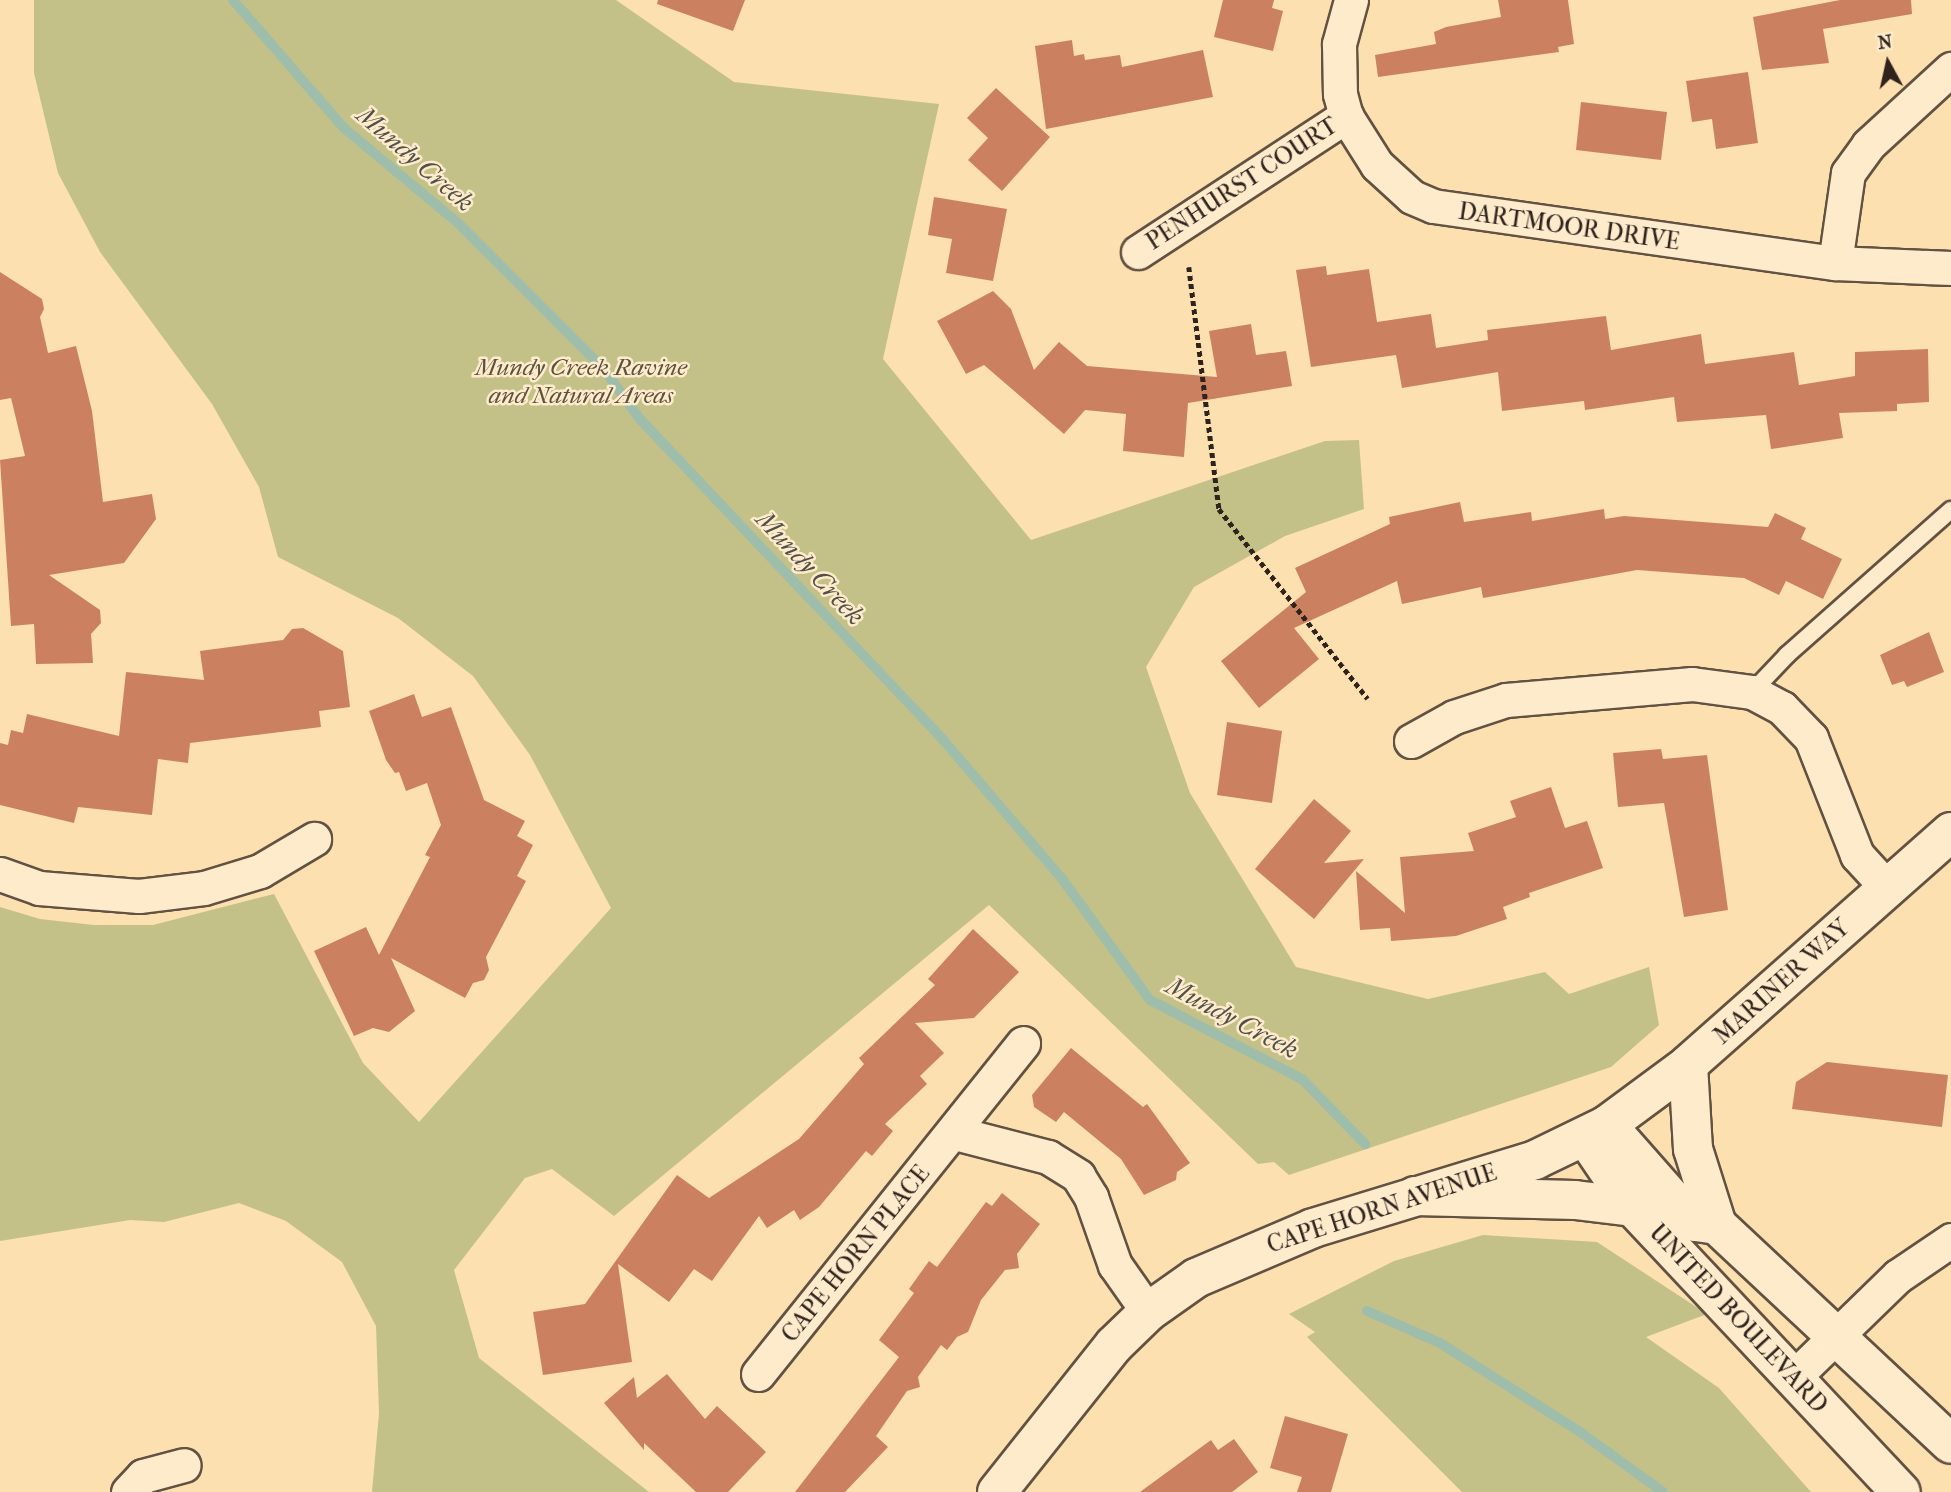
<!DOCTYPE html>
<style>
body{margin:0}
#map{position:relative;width:1951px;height:1492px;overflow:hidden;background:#fde0b0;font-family:"IM FELL French Canon",serif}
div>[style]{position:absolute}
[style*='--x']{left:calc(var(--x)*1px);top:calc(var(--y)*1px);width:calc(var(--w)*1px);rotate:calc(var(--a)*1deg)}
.green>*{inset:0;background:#c4c188}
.stream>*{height:10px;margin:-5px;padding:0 5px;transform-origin:5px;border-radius:5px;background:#9fbdab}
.building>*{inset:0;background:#cb8160}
.path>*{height:4.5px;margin-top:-2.25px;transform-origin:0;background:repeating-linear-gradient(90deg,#2e231d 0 5px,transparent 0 8.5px)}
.roads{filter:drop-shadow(2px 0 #625242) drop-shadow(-2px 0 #625242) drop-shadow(0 2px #625242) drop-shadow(0 -2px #625242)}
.service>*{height:16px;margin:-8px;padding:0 8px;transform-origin:8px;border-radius:8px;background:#feebcc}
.minor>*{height:33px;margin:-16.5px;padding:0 16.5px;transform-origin:16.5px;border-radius:16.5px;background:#feebcc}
.tertiary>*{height:38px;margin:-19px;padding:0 19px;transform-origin:19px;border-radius:19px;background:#feebcc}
.secondary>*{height:38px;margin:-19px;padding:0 19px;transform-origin:19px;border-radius:19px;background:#feebcc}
span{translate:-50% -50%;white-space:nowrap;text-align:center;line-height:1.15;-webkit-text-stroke:5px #feebcc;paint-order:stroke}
.street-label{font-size:24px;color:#2e231d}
.park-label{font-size:24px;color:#5b523d;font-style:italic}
.water-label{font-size:26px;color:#505148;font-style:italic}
.north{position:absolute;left:1853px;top:28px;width:70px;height:70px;-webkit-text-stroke:5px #feebcc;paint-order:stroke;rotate:352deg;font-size:19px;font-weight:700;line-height:28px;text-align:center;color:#2e231d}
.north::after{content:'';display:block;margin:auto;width:24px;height:32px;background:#2e231d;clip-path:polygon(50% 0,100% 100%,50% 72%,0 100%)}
</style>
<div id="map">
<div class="green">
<div style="clip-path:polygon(34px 0,616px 0,734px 82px,939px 104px,883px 359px,1031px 540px,1325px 441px,1359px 440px,1364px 509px,1285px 536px,1194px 587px,1146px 667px,1190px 793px,1296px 967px,1428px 999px,1545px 972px,1569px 994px,1649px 967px,1659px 1025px,1611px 1067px,1289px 1175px,1274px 1162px,1258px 1164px,989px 905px,614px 1216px,552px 1169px,525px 1178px,454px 1270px,479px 1358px,649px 1492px,372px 1492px,379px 1413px,376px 1326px,342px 1262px,286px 1221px,239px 1203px,164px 1222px,130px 1220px,0 1241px,0 907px,40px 919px,94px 925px,153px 925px,274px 894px,363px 1063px,419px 1122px,611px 908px,530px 755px,473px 676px,398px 618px,278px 557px,259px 487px,212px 404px,100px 252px,58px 173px,34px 73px)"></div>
<div style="clip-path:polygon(1483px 1235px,1597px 1242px,1707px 1314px,1646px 1337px,1719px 1388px,1811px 1492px,1462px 1492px,1307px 1337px,1315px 1332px,1289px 1314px,1394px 1261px)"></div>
</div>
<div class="stream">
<div style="--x:233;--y:0;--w:169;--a:49.1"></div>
<div style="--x:344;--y:128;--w:147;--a:39.8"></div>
<div style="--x:457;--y:222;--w:206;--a:45"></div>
<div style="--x:603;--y:368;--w:62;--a:54.2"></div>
<div style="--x:639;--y:418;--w:444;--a:46.6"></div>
<div style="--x:944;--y:741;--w:183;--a:49.4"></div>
<div style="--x:1063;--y:880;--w:148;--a:54.1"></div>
<div style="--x:1150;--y:1000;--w:171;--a:27.5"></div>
<div style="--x:1302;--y:1079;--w:91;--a:45.9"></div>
<div style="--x:1367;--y:1311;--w:80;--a:23.7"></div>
<div style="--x:1440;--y:1343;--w:166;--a:32.4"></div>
<div style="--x:1580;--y:1432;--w:102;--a:35.9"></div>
</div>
<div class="building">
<div style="clip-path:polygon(658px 0,745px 0,733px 31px,657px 4px)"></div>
<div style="clip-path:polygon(1223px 0,1274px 0,1272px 8px,1283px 11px,1273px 51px,1214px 37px)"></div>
<div style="clip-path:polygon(1498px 0,1568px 0,1574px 44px,1558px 47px,1559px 52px,1378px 77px,1375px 55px,1436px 44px,1434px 32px,1446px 27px,1501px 17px)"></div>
<div style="clip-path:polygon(1840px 0,1911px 0,1912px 14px,1823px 29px,1829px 63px,1762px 70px,1753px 17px)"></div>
<div style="clip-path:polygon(1072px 40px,1074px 56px,1084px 54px,1085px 60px,1120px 55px,1122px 67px,1203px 50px,1213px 97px,1046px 129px,1035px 46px)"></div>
<div style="clip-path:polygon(1748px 72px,1758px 143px,1716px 149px,1712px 119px,1692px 122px,1686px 81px)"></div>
<div style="clip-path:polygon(996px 88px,1050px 137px,1002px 191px,968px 160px,988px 138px,967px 118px)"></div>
<div style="clip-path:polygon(1581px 102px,1667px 112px,1661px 160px,1576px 150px)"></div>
<div style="clip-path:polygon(934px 197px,1007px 209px,993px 281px,946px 273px,952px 239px,928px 235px)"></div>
<div style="clip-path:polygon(1326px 266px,1327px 275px,1369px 269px,1377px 322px,1431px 314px,1436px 348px,1488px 340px,1487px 330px,1606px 316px,1611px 350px,1701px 334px,1705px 364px,1794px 352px,1799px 385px,1855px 376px,1855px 352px,1928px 349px,1929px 402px,1897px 404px,1897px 411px,1839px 413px,1843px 438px,1771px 449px,1766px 415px,1677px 422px,1674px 397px,1585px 410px,1584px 401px,1502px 411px,1498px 372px,1402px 388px,1396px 355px,1311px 367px,1296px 270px)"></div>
<div style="clip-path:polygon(0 272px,42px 299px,44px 309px,40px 317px,48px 353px,76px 346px,92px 411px,103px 502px,152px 494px,156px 519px,124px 563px,49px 575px,100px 610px,101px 623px,91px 634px,93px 663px,36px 664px,34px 624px,11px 626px,0 460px,25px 456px,11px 398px,0 400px)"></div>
<div style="clip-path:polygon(993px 291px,1011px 309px,1034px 370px,1059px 342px,1087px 366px,1217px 377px,1209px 331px,1251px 324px,1256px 355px,1286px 351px,1292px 386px,1188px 403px,1184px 457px,1123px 451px,1126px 414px,1085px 410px,1064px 434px,984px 365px,966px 374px,937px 321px)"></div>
<div style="clip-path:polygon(1460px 502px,1464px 522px,1531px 512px,1532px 521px,1604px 509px,1605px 519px,1624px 516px,1768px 527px,1775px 513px,1806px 528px,1801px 539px,1842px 559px,1823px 599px,1786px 581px,1779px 595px,1744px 578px,1637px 570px,1483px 598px,1481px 587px,1402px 604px,1397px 581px,1294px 628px,1319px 659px,1259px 708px,1221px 661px,1306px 592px,1295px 568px,1390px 524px,1389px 517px)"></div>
<div style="clip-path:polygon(303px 628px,343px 651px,350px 707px,319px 711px,321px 727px,190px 743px,188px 763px,158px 759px,152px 815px,78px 807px,74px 823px,0 805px,0 743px,8px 745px,11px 730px,23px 733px,27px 714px,119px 736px,126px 672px,204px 680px,200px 651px,283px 640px,292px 629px)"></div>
<div style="clip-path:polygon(1929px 632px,1944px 672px,1907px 687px,1904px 681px,1892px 685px,1880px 655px)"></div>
<div style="clip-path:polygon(414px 694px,422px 717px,451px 707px,484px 800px,525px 821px,517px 836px,533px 845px,517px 876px,526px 881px,486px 957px,489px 970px,484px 980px,473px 983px,465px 998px,391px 958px,415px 1011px,389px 1032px,373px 1028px,354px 1036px,314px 951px,366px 927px,379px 955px,430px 857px,425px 855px,441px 825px,427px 783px,406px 791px,399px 772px,395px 773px,386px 760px,369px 711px)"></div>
<div style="clip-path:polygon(1227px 722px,1282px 731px,1272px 803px,1217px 795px)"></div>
<div style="clip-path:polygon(1661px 749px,1663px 759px,1707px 755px,1728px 910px,1684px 917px,1664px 803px,1618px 807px,1613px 753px)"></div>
<div style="clip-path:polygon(1551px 787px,1565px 828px,1587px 821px,1603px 868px,1529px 893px,1530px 897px,1503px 907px,1507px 919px,1456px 936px,1391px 941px,1390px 928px,1360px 930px,1356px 871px,1405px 913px,1400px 857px,1474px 851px,1468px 833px,1516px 817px,1510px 801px)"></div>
<div style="clip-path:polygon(1314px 799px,1351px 831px,1324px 863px,1364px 859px,1314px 919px,1255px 869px)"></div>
<div style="clip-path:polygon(973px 929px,1019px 972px,974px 1018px,915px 1023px,944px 1053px,920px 1076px,927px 1084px,885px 1124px,893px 1131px,872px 1156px,866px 1151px,819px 1207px,800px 1220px,794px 1210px,767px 1228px,759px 1216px,712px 1281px,694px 1269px,669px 1302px,618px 1264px,632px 1362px,543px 1375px,533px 1312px,585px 1304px,677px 1175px,709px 1198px,799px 1139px,864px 1064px,859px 1058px,935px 985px,928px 979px)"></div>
<div style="clip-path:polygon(1071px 1048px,1143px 1107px,1147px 1104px,1190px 1163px,1177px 1172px,1176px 1180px,1144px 1195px,1121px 1159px,1064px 1112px,1056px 1122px,1034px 1107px,1032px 1095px)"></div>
<div style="clip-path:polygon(1827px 1062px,1948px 1075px,1942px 1127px,1792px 1109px,1796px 1082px)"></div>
<div style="clip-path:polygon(1002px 1193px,1040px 1224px,1017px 1254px,1019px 1268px,1005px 1270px,981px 1300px,968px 1332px,957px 1337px,947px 1350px,941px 1345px,918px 1377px,920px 1387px,907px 1391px,876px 1436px,888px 1447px,845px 1492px,795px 1492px,899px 1357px,879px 1340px,914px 1293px,909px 1289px,929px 1261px,937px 1267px,986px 1202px,992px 1206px)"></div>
<div style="clip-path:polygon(667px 1374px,705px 1419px,717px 1406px,766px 1452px,728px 1492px,696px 1492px,644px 1443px,644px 1450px,604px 1403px,634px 1377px,637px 1398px)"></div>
<div style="clip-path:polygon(1285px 1416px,1348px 1434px,1331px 1492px,1297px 1492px,1302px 1477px,1270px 1468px)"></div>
<div style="clip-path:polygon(1234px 1439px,1258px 1472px,1232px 1492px,1140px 1492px,1211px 1440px,1218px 1450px)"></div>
</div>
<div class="path">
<div style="--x:1189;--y:267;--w:244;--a:82.9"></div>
<div style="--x:1219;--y:509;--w:241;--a:51.9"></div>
</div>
<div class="roads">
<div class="service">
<div style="--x:1752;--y:692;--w:51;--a:-46.6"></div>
<div style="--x:1787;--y:655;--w:219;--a:-41.5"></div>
</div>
<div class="minor">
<div style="--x:1351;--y:0;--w:46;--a:105.3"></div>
<div style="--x:1339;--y:44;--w:50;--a:88.9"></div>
<div style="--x:1340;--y:94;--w:23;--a:75"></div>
<div style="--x:1346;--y:116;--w:58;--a:57.7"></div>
<div style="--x:1377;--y:165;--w:47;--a:42.4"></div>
<div style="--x:1412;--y:197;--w:23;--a:23"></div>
<div style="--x:1433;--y:206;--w:406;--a:8.1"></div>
<div style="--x:1835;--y:263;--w:116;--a:2.5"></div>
<div style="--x:1138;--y:252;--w:249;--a:-33.2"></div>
<div style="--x:1835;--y:263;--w:91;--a:-81.8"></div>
<div style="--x:1848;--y:173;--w:34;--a:-54"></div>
<div style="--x:1868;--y:145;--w:113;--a:-42.5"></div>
<div style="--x:1411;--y:741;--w:49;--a:-29.2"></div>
<div style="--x:1454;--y:717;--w:55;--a:-18.1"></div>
<div style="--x:1506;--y:700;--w:187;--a:-4.9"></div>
<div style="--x:1692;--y:684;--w:61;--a:7.6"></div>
<div style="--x:1752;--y:692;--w:34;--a:28"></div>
<div style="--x:1782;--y:708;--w:42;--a:46"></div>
<div style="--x:1811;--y:738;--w:126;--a:68.5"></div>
<div style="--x:1857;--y:855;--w:46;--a:47.6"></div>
<div style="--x:0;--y:874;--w:41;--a:19.7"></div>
<div style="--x:39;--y:888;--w:100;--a:4.6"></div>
<div style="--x:139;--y:896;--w:65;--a:-7"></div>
<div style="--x:204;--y:888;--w:59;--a:-16.9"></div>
<div style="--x:260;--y:871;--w:63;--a:-30.7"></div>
<div style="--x:955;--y:1133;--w:96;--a:14.5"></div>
<div style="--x:1048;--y:1157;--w:36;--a:32"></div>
<div style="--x:1078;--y:1176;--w:25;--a:58"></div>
<div style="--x:1091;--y:1197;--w:72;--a:70.6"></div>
<div style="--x:1115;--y:1265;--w:57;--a:54.9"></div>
<div style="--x:758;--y:1374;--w:424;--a:-51.3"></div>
<div style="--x:1794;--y:1377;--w:145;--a:-44.2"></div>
<div style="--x:1898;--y:1276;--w:64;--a:-34.2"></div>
<div style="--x:128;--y:1492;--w:22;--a:-47"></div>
<div style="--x:143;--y:1476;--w:42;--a:-15"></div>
</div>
<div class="tertiary">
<div style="--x:997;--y:1492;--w:188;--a:-51.5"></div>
<div style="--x:1114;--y:1345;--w:47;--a:-44.1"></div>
<div style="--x:1148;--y:1312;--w:59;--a:-35.3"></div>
<div style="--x:1196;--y:1278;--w:127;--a:-23.1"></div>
<div style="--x:1313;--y:1228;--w:232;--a:-17"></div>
<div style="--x:1535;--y:1160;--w:80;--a:-25.9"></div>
</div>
<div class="secondary">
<div style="--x:1951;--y:832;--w:351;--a:138.5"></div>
<div style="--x:1688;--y:1065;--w:101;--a:143.5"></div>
<div style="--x:1607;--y:1125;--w:112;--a:48.6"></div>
<div style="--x:1681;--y:1209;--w:20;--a:41"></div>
<div style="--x:1696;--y:1222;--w:21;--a:8"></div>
<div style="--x:1717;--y:1225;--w:320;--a:43.1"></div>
<div style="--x:1688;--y:1065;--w:84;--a:86.6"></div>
<div style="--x:1693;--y:1149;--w:80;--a:72.5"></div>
<div style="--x:1589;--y:1142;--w:78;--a:55.9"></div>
<div style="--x:1633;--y:1207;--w:391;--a:46.8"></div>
<div style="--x:1415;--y:1196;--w:160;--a:1.4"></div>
<div style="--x:1575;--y:1200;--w:58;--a:6.9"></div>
</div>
</div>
<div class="street-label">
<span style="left:1242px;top:184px;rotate:-33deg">PENHURST COURT</span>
<span style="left:1569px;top:227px;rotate:8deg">DARTMOOR DRIVE</span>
<span style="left:1782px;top:982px;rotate:-42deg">MARINER WAY</span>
<span style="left:1382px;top:1209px;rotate:-18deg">CAPE HORN AVENUE</span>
<span style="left:856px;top:1254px;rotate:-51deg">CAPE HORN PLACE</span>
<span style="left:1738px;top:1319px;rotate:47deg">UNITED BOULEVARD</span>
</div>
<div class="park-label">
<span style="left:581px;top:382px">Mundy Creek Ravine<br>and Natural Areas</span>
</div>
<div class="water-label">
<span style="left:415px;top:159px;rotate:41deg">Mundy Creek</span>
<span style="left:810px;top:568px;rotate:47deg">Mundy Creek</span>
<span style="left:1232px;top:1018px;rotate:28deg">Mundy Creek</span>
</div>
<div class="north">N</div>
</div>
